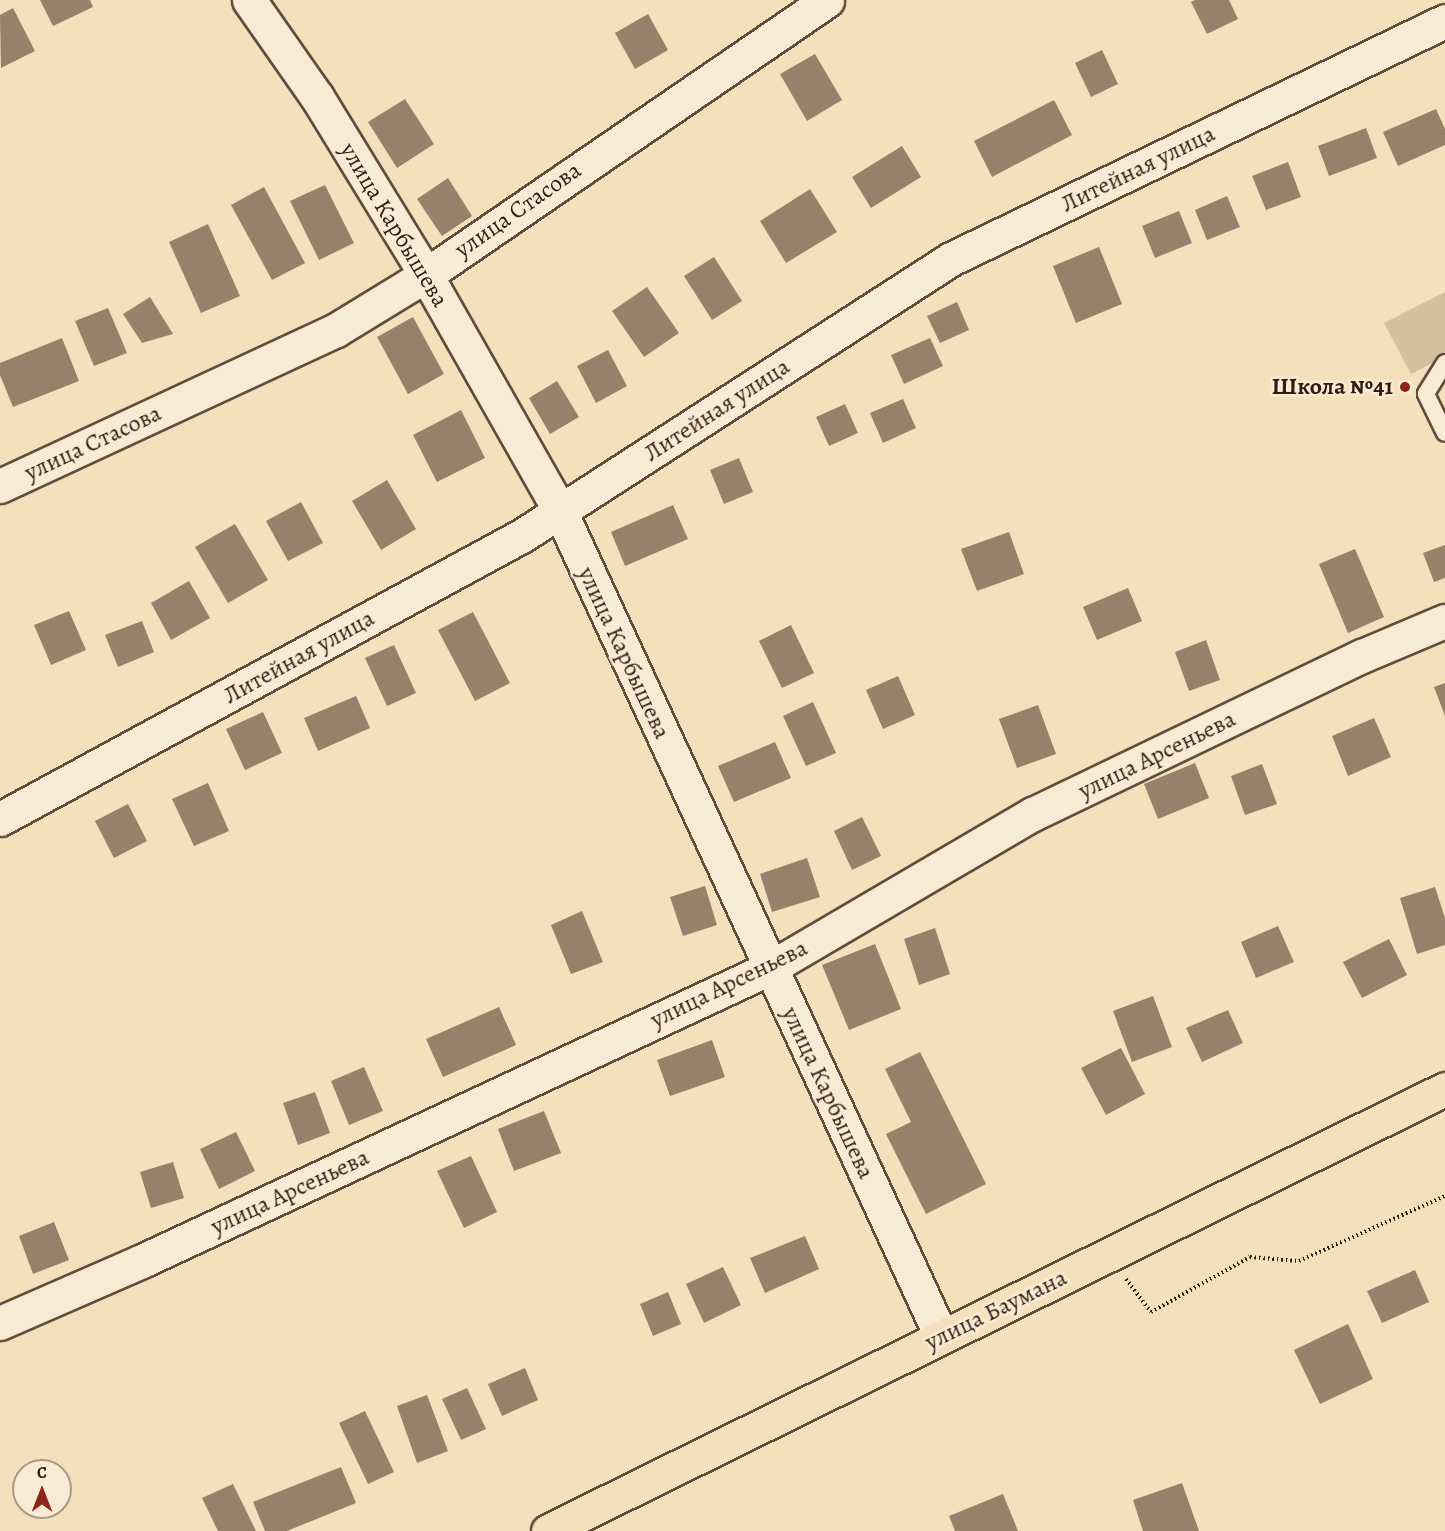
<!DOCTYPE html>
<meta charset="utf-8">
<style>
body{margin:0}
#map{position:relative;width:1445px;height:1531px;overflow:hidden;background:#f5e0bc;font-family:Alegreya,serif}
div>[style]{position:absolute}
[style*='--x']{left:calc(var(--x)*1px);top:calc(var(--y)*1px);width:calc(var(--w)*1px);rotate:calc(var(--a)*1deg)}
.green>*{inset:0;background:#d4bf9f}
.building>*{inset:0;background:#96826a}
.path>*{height:4px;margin-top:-2px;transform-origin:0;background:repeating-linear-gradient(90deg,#301c12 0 1.5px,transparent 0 4.5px)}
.roads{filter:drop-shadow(2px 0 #614d3c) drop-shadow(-2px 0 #614d3c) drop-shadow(0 2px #614d3c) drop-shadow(0 -2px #614d3c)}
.service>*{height:16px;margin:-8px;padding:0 8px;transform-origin:8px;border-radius:8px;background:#f8ebd3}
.minor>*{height:33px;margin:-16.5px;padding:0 16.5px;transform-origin:16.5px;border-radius:16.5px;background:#f8ebd3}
.primary>*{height:33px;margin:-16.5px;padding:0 16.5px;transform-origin:16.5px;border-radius:16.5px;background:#f5e0bc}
.dots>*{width:16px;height:16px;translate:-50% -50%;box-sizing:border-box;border:3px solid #f8ebd3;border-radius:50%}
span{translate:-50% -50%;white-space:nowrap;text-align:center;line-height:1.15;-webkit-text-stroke:5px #f8ebd3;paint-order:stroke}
.street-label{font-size:24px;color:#301c12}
.poi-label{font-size:24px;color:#301c12;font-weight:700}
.right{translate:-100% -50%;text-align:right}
.north{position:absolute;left:12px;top:1459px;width:60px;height:60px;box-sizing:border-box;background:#f8ebd3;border:2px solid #a89886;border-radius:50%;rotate:0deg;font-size:16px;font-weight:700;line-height:24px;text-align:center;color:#301c12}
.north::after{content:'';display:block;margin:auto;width:21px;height:27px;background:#8f2418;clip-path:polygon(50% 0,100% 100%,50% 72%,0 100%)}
</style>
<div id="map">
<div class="green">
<div style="clip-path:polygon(1445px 292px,1445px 357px,1411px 374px,1384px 323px)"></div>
</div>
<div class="building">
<div style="clip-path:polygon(40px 0,90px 0,93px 7px,53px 26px)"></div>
<div style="clip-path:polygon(1195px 0,1229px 0,1238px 19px,1207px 34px,1191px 2px)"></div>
<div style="clip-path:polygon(13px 8px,35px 51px,1px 68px,0 15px)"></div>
<div style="clip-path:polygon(648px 14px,668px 50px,635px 69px,615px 33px)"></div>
<div style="clip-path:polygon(1102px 50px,1118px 84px,1091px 97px,1075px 63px)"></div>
<div style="clip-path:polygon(815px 54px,842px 100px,807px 121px,780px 74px)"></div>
<div style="clip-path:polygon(405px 99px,434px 144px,397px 168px,368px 122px)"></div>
<div style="clip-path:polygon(1054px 100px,1072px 135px,992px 177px,974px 141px)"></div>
<div style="clip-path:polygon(1436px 109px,1445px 129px,1445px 145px,1398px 166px,1383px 132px)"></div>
<div style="clip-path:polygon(1366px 128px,1377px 158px,1329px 176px,1318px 146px)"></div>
<div style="clip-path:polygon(902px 146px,921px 177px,871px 208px,852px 177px)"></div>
<div style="clip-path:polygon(1288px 162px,1301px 197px,1266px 210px,1252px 176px)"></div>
<div style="clip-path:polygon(448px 178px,472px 216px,442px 236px,417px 199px)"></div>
<div style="clip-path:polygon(325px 185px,354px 243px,319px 260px,290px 201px)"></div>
<div style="clip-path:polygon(264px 187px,305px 263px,272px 280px,231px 205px)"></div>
<div style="clip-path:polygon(810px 189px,837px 232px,786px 263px,760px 221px)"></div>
<div style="clip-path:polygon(1227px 196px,1240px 227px,1207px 240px,1195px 210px)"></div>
<div style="clip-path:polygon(1179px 211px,1192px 243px,1155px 258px,1142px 226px)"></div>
<div style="clip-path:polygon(208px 224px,240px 296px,201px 313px,169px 242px)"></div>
<div style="clip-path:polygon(1099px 247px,1122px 304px,1076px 323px,1053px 266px)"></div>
<div style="clip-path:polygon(714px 257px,742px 301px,712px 320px,684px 276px)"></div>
<div style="clip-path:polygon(647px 287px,679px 333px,644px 357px,612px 311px)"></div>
<div style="clip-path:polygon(150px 297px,173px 334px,142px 343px,123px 314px)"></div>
<div style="clip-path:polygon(957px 302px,969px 330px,940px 343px,927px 316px)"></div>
<div style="clip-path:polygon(108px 308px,127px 353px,94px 366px,75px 321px)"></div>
<div style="clip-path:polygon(413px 317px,444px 374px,408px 394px,377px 337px)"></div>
<div style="clip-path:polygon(62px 338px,79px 381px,13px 407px,0 375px,0 363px)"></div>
<div style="clip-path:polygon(930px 338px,943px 366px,904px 384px,891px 355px)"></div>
<div style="clip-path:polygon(608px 350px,627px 386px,596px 403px,577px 366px)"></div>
<div style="clip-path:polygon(557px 381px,579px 417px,550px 434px,529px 398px)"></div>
<div style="clip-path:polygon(903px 399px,916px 428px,883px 443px,870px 413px)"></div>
<div style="clip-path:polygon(845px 404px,858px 433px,829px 446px,816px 417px)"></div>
<div style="clip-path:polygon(461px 410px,485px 458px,437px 482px,413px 435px)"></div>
<div style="clip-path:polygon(739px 458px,753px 492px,724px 504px,710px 470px)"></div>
<div style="clip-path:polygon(387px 480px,416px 529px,381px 550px,352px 501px)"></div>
<div style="clip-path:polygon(301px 502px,323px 543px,288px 561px,266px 521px)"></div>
<div style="clip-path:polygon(673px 505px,688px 539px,625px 566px,611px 532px)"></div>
<div style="clip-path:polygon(235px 524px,268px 580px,228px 603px,195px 547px)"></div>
<div style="clip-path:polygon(1009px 532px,1024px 574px,977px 591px,961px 549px)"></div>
<div style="clip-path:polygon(1445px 545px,1445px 578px,1434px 582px,1423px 553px)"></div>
<div style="clip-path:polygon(1355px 549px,1384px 617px,1348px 633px,1319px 564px)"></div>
<div style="clip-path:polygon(189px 581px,210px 618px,171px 640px,151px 603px)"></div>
<div style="clip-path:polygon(1128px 588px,1142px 621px,1097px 640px,1083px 607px)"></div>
<div style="clip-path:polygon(69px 611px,86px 650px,51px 665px,34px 625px)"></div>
<div style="clip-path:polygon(473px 612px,510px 683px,475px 701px,438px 630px)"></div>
<div style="clip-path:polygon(142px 621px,154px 652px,118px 667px,105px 635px)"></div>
<div style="clip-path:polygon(791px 625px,814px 673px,782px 688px,759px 641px)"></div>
<div style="clip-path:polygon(1206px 640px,1220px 680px,1189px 691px,1175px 652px)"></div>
<div style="clip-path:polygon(394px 645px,416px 693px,387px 706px,365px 658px)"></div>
<div style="clip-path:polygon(898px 676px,915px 715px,883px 729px,866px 690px)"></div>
<div style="clip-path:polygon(1445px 683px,1445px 716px,1434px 687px)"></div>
<div style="clip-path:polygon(356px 696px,370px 728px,318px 751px,304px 718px)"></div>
<div style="clip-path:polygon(813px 702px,836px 753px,806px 766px,783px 716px)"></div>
<div style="clip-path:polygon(1038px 705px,1056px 754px,1017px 768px,999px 719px)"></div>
<div style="clip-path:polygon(263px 712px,282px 753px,245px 770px,226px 729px)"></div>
<div style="clip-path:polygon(1374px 718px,1391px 757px,1348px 776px,1332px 736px)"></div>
<div style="clip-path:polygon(775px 742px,791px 778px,734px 802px,718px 766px)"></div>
<div style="clip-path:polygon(1195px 763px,1209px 798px,1158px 819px,1144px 784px)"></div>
<div style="clip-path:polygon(1262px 764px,1277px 804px,1245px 815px,1231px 776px)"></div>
<div style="clip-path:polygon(208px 783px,229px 831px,194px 846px,172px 799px)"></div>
<div style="clip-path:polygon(128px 804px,147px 841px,114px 858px,95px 821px)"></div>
<div style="clip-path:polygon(862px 817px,881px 856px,852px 870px,834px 831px)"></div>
<div style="clip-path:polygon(807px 858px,820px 897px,772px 912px,760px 874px)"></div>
<div style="clip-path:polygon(705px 886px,717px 925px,683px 936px,670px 897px)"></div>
<div style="clip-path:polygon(1435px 887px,1445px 918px,1445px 945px,1417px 954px,1400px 898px)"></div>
<div style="clip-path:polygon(582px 911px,603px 962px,571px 974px,551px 925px)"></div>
<div style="clip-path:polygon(1278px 926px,1294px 962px,1256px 978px,1241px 942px)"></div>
<div style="clip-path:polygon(935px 928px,950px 974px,919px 985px,904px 939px)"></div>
<div style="clip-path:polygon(1389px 939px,1407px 975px,1362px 998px,1343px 962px)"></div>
<div style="clip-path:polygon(875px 944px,901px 1009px,849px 1030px,822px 965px)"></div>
<div style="clip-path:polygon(1153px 996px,1172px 1047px,1132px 1062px,1113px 1011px)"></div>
<div style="clip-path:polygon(499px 1007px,516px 1045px,443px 1077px,426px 1039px)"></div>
<div style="clip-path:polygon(1228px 1010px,1243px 1043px,1202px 1062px,1186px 1028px)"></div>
<div style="clip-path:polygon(712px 1040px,725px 1077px,670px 1096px,657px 1060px)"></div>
<div style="clip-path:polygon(1121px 1048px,1145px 1094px,1106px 1115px,1081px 1068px)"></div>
<div style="clip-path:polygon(920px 1052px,986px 1184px,926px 1214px,886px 1134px,911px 1122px,885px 1069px)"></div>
<div style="clip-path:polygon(364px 1067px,383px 1111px,349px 1125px,331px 1081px)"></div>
<div style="clip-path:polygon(315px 1092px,330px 1133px,298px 1145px,283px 1103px)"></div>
<div style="clip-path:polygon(544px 1111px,561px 1153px,514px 1171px,498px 1129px)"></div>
<div style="clip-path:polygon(236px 1132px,255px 1171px,219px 1189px,200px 1149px)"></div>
<div style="clip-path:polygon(471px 1156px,497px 1212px,464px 1228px,437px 1171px)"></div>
<div style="clip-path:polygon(173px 1162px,184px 1198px,151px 1208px,140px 1172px)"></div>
<div style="clip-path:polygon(54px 1222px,69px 1260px,33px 1274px,19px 1236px)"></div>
<div style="clip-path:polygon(805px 1236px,819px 1269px,765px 1293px,750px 1258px)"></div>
<div style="clip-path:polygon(723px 1267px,741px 1305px,704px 1323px,686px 1284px)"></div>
<div style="clip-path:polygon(1415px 1270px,1429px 1302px,1382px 1323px,1367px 1291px)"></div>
<div style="clip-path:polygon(668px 1292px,681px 1324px,653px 1336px,640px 1304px)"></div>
<div style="clip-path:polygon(1348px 1324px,1373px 1379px,1320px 1404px,1294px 1350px)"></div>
<div style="clip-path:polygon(525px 1368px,538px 1400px,502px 1416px,488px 1384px)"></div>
<div style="clip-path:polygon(467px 1388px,486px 1429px,461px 1440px,442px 1399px)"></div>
<div style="clip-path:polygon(427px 1395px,448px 1451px,417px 1463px,397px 1406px)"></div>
<div style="clip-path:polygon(365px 1411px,394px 1472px,368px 1484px,339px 1423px)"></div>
<div style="clip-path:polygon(341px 1467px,356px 1503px,287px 1531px,265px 1531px,253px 1502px)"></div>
<div style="clip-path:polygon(1182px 1483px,1199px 1531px,1143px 1531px,1133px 1500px)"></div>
<div style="clip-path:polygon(233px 1484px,256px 1531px,218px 1531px,202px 1498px)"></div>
<div style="clip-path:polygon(1003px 1494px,1018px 1531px,955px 1531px,949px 1516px)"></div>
</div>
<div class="path">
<div style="--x:1126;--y:1279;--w:41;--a:52.9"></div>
<div style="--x:1151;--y:1312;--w:113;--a:-29.1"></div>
<div style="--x:1250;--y:1257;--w:49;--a:4.7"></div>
<div style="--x:1299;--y:1261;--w:160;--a:-24"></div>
</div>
<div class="roads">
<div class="service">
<div style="--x:1445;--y:363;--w:36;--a:122"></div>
<div style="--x:1426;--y:394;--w:43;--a:64"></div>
</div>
<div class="minor">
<div style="--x:249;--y:0;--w:118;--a:55"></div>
<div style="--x:317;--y:97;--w:209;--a:58.5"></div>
<div style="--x:426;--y:275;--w:271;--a:60.4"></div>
<div style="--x:560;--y:511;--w:909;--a:65.21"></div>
<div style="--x:0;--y:486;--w:370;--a:-24.9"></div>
<div style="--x:336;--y:330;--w:105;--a:-31.4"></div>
<div style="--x:426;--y:275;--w:486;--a:-34.4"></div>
<div style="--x:0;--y:819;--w:595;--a:-28.5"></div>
<div style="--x:523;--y:535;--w:509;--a:-32.82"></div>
<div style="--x:951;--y:259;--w:548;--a:-25.72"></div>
<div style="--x:0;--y:1323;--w:155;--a:-23.6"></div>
<div style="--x:142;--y:1261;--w:693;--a:-25.01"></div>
<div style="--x:770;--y:968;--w:305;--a:-30.4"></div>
<div style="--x:1033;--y:814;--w:365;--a:-25.7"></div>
<div style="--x:1362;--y:656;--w:90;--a:-22.9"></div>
</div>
<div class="primary">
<div style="--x:548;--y:1531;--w:1000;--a:-26.23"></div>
</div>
</div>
<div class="dots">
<div style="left:1405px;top:387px;background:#8f2418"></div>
</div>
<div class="street-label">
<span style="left:1138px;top:169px;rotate:-26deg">Литейная улица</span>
<span style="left:518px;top:210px;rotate:-35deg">улица Стасова</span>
<span style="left:394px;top:225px;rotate:59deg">улица Карбышева</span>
<span style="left:717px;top:410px;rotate:-33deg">Литейная улица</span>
<span style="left:93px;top:443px;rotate:-25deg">улица Стасова</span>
<span style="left:624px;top:653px;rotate:65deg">улица Карбышева</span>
<span style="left:299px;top:657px;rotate:-29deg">Литейная улица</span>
<span style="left:1157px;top:755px;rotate:-26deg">улица Арсеньева</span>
<span style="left:729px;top:984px;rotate:-26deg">улица Арсеньева</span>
<span style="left:828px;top:1093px;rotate:65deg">улица Карбышева</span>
<span style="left:290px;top:1192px;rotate:-25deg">улица Арсеньева</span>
<span style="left:996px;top:1310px;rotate:-26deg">улица Баумана</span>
</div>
<div class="poi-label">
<span class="right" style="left:1393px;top:387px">Школа №41</span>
</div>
<div class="north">С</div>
</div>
